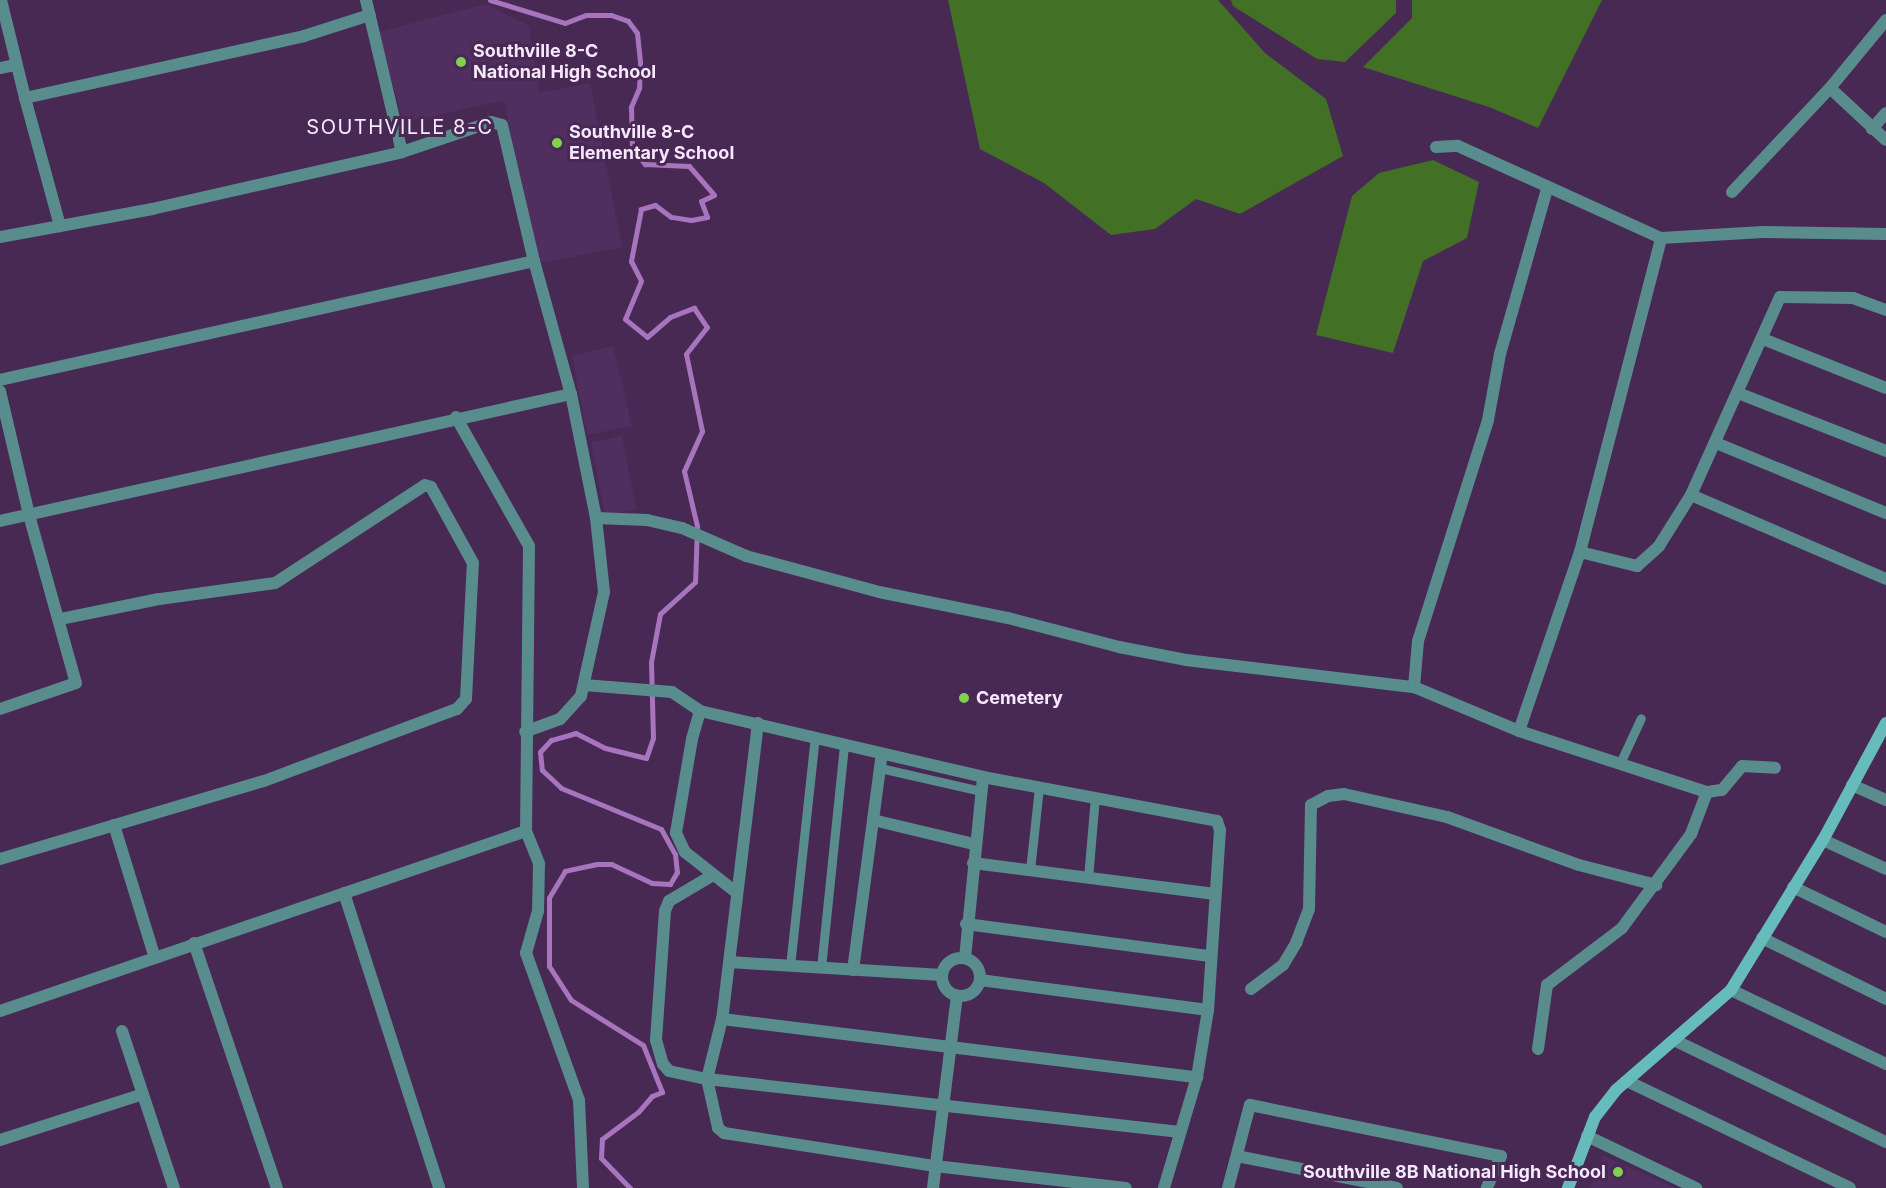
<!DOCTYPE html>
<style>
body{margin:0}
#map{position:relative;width:1886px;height:1188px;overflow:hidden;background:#472954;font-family:Inter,sans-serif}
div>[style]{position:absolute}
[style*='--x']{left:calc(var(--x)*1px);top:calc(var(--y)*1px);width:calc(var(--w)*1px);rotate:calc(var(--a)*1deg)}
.built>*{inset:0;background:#512e60}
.green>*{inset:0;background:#427024}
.stream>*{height:5px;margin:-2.5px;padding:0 2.5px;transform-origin:2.5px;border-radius:2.5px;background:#a874be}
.lane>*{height:9px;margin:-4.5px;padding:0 4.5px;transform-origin:4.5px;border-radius:4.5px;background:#598c8c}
.street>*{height:12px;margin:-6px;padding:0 6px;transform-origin:6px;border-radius:6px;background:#598c8c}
.street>.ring{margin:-6px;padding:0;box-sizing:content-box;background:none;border:12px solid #598c8c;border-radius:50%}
.secondary>*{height:12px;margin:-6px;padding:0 6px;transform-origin:6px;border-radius:6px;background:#6bb}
.dots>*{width:16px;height:16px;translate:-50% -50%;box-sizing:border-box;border:3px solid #472954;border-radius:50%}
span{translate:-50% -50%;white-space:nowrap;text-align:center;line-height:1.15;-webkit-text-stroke:6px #472954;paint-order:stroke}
.poi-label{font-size:18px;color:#f7e8fd;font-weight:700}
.left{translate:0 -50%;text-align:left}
.right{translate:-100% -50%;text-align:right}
.neighbourhood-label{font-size:20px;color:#f7e8fd;letter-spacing:1.5px}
</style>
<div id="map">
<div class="built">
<div style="clip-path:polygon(486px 4px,529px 26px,539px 93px,590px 83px,622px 247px,536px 264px,504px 100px,403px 123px,379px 32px)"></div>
<div style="clip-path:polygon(613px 346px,632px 426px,587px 435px,572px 356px)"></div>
<div style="clip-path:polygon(622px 436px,636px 509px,605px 515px,591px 442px)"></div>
<div style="clip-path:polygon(1603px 1156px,1676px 1188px,1590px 1188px)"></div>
</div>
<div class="green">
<div style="clip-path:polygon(948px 0,1218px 0,1265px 53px,1326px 99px,1343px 156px,1240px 214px,1196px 199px,1155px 229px,1111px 235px,1044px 183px,980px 149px)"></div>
<div style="clip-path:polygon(1231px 0,1396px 0,1396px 13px,1345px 62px,1317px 59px,1233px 6px)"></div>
<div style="clip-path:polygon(1412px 0,1602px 0,1538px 128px,1489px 107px,1363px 67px,1412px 18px)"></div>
<div style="clip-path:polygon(1433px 160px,1479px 182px,1467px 238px,1423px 261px,1393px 353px,1316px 335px,1352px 196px,1379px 173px)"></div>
</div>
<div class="stream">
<div style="--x:490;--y:0;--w:78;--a:17"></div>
<div style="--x:565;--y:23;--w:22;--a:-21"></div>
<div style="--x:586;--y:15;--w:25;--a:0"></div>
<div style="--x:611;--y:15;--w:18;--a:19"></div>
<div style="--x:628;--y:21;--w:15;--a:53"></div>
<div style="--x:637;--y:33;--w:29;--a:84"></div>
<div style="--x:640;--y:62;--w:26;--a:92"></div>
<div style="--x:639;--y:88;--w:21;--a:113"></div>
<div style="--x:631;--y:107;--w:41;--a:88.6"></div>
<div style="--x:632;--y:148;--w:21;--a:51"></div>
<div style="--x:645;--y:164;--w:44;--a:2.6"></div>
<div style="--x:689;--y:166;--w:38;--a:49"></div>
<div style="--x:714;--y:195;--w:14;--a:155"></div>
<div style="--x:701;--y:201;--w:17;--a:69"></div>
<div style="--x:707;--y:217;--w:16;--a:169"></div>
<div style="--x:691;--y:220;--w:20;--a:-171"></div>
<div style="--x:671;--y:217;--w:20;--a:-143"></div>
<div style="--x:655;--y:205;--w:15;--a:164"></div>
<div style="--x:641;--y:209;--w:53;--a:100.9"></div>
<div style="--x:631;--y:261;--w:22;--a:63"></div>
<div style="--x:641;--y:281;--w:41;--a:112.8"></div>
<div style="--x:625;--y:319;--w:28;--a:39"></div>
<div style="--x:647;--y:337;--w:30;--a:-41"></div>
<div style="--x:670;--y:317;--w:26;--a:-21"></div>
<div style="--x:694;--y:308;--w:23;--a:56"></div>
<div style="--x:707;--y:327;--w:34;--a:128"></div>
<div style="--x:686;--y:354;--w:79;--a:78.3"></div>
<div style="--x:702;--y:431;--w:44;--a:114.2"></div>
<div style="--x:684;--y:471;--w:57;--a:76.7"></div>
<div style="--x:697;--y:526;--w:56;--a:92"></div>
<div style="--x:695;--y:582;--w:47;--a:137.6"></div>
<div style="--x:660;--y:614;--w:49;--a:100.6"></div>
<div style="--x:651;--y:662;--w:76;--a:88.5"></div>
<div style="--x:653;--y:738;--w:21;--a:109"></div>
<div style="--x:646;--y:758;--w:42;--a:-166.3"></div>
<div style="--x:605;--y:748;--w:33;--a:-153"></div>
<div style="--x:576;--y:733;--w:26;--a:164"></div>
<div style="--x:551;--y:740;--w:16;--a:133"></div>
<div style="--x:540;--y:752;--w:18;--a:84"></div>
<div style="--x:542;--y:770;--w:26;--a:43"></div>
<div style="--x:561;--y:788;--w:108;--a:22.3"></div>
<div style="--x:661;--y:829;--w:29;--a:61"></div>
<div style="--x:675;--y:854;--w:18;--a:84"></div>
<div style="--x:677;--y:872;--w:14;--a:120"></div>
<div style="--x:670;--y:884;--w:18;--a:-177"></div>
<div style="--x:652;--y:883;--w:45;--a:-155.1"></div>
<div style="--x:611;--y:864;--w:14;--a:180"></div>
<div style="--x:597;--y:864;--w:33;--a:168"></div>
<div style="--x:565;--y:871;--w:31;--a:121"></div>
<div style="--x:549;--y:898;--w:68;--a:90"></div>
<div style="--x:549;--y:966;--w:40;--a:57.1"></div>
<div style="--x:571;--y:1000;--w:85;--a:32"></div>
<div style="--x:643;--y:1045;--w:51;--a:68"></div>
<div style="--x:662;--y:1092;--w:11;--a:158"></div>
<div style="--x:652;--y:1096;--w:21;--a:131"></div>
<div style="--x:638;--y:1112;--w:45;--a:143.1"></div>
<div style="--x:602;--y:1139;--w:19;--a:93"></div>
<div style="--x:601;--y:1158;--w:42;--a:46"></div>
</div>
<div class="lane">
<div style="--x:1621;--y:761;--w:47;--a:-65.1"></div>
<div style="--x:880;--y:768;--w:104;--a:12.8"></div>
<div style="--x:1030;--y:870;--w:83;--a:-83.8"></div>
<div style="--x:1088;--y:878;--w:81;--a:-85.1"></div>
<div style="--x:790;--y:966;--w:230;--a:-83.8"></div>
<div style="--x:821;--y:968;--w:225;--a:-84.1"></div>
</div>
<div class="street">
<div style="--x:1;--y:0;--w:101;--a:76.2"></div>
<div style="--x:25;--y:98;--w:286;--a:-12.5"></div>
<div style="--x:304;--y:36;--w:69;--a:-17.7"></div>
<div style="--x:366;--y:0;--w:156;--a:76.7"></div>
<div style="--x:0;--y:68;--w:16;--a:-11"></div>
<div style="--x:1830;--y:88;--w:76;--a:42.9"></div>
<div style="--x:25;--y:98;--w:133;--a:74.7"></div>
<div style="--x:1872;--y:129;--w:21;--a:-49"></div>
<div style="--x:1436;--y:147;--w:22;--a:-3"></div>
<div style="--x:1458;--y:146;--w:223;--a:24.4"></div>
<div style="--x:1661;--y:238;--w:102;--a:-3.4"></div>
<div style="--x:1763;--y:232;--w:123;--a:0.9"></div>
<div style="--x:1732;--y:192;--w:143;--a:-46.7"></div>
<div style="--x:1830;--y:88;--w:88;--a:-50.5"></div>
<div style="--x:0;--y:237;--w:155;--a:-10.4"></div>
<div style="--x:152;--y:209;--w:256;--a:-12.8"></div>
<div style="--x:402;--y:152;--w:94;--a:-18.6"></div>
<div style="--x:491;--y:122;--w:11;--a:15"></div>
<div style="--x:502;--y:125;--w:140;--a:76.8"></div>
<div style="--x:534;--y:261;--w:138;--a:74.5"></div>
<div style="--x:571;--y:394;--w:126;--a:78.6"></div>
<div style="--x:596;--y:518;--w:74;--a:83.8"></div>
<div style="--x:604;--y:592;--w:107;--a:102.5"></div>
<div style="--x:581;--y:696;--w:31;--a:132"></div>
<div style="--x:560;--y:719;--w:37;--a:160"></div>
<div style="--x:1763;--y:339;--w:132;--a:21.7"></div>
<div style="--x:0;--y:380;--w:547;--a:-12.56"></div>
<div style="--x:0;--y:391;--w:127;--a:76.8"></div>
<div style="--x:29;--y:515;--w:174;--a:74.4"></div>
<div style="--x:76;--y:683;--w:80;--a:161.1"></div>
<div style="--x:1738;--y:393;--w:159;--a:21.4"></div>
<div style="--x:456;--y:417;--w:148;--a:60.5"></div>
<div style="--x:529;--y:546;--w:285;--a:90.6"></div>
<div style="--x:526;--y:831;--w:35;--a:68"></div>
<div style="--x:539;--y:864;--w:47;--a:91.2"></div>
<div style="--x:538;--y:911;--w:44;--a:105.9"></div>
<div style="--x:526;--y:953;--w:156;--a:70.2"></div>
<div style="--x:579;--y:1100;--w:88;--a:87.4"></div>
<div style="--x:1716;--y:443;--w:184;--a:22.4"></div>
<div style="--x:1691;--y:495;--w:212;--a:23.3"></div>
<div style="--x:596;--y:518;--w:51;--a:2.2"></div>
<div style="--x:647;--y:520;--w:36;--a:13"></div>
<div style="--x:682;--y:528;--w:70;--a:23.6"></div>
<div style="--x:746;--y:556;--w:138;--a:15.1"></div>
<div style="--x:879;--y:592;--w:132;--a:11.4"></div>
<div style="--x:1008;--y:618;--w:115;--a:14.6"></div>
<div style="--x:1119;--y:647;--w:68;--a:11"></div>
<div style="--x:1186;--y:660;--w:230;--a:6.8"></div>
<div style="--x:1414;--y:687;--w:114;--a:22.7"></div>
<div style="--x:1519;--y:731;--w:198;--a:18"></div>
<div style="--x:0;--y:521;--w:585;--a:-12.54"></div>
<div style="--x:1580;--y:552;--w:59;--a:13.8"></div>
<div style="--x:1637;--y:566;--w:30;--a:-42"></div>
<div style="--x:1659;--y:546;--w:60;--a:-57.9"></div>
<div style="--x:1691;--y:495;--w:217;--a:-65.8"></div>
<div style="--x:1780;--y:297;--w:73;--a:0.8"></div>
<div style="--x:1853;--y:298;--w:35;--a:20"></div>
<div style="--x:584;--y:685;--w:88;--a:4.5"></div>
<div style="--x:672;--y:692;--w:34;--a:34"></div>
<div style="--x:700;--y:711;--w:291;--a:13.1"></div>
<div style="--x:983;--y:777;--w:238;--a:10.6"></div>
<div style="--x:1217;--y:821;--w:9;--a:72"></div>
<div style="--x:1220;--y:830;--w:180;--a:93.8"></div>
<div style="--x:1208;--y:1010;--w:68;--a:99.3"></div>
<div style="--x:1197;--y:1077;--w:116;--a:106.6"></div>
<div style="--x:1414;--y:687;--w:46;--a:-85"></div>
<div style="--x:1418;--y:641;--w:232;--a:-72.4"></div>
<div style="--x:1488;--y:420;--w:67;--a:-79.7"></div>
<div style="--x:1500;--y:354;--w:172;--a:-74.1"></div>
<div style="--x:700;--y:711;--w:29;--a:106"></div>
<div style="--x:692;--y:739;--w:95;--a:99.7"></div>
<div style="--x:676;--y:833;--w:21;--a:65"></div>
<div style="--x:685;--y:852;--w:66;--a:38.3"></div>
<div style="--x:758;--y:723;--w:298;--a:96.9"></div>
<div style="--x:722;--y:1019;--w:62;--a:104"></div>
<div style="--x:707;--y:1079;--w:50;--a:77.3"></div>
<div style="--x:718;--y:1128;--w:8;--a:40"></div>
<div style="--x:724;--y:1133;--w:214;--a:8.9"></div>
<div style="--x:935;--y:1166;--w:192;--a:6.6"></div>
<div style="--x:1519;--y:731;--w:189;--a:-71.2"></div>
<div style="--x:1580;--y:552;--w:324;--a:-75.5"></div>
<div style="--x:1852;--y:785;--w:37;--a:24"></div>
<div style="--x:873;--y:820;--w:104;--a:13.4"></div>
<div style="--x:114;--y:825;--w:139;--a:72.9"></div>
<div style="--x:1823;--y:840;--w:69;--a:24.7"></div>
<div style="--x:0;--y:859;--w:275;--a:-16.5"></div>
<div style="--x:264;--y:781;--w:206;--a:-20.5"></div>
<div style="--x:457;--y:709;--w:13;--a:-48"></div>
<div style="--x:466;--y:699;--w:136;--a:-87.1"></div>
<div style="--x:473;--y:563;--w:87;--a:-118.9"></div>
<div style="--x:431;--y:487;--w:6;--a:-162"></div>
<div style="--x:425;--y:485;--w:179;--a:146.8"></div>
<div style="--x:275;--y:583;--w:117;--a:172.1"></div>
<div style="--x:159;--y:599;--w:100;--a:168.5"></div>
<div style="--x:973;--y:863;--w:244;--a:7.3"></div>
<div style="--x:713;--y:875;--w:51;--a:149.4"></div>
<div style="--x:669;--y:901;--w:11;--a:112"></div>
<div style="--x:665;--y:911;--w:129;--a:94"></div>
<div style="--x:656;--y:1040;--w:25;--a:74"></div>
<div style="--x:663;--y:1064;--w:9;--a:49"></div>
<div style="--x:669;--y:1071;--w:39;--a:12"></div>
<div style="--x:707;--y:1079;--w:476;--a:6.4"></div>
<div style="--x:1793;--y:887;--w:103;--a:25.8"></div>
<div style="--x:344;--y:893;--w:310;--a:72.1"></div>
<div style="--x:966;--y:924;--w:246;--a:7.5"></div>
<div style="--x:1762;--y:938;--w:138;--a:26.2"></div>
<div style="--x:194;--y:943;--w:259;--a:71.3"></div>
<div style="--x:965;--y:958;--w:182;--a:-84.3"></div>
<div class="ring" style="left:942px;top:958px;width:26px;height:26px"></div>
<div style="--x:729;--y:962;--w:213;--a:3.5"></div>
<div style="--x:853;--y:970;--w:218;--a:-82.4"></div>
<div style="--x:980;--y:980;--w:230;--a:7.5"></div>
<div style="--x:1251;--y:989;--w:40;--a:-37"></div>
<div style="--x:1283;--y:965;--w:26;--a:-59"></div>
<div style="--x:1296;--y:943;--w:36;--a:-69"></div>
<div style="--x:1309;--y:909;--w:104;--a:-88.9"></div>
<div style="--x:1311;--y:805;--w:19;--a:-28"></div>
<div style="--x:1328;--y:796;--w:16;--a:-7"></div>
<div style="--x:1344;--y:794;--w:106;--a:12.6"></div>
<div style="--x:1447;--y:817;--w:140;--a:20"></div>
<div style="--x:1579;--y:865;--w:80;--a:14.6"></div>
<div style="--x:1731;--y:990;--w:172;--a:25.5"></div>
<div style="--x:0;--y:1011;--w:556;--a:-18.89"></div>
<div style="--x:722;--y:1019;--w:479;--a:7"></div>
<div style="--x:122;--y:1031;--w:165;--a:71.7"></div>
<div style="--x:1676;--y:1041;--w:233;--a:25.7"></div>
<div style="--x:1538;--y:1049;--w:65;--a:-82"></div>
<div style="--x:1547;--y:985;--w:94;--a:-37.2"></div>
<div style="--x:1622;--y:928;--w:117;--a:-53.7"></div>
<div style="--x:1691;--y:834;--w:45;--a:-69.1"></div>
<div style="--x:1707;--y:792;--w:15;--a:-8"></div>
<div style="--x:1722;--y:790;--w:31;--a:-50"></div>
<div style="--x:1742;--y:766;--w:33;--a:3"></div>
<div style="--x:1627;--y:1081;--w:247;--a:25.6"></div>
<div style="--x:1587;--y:1136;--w:121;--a:25.5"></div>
<div style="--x:0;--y:1140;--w:150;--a:-17.8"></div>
<div style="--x:1237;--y:1156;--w:163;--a:11.3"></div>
<div style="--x:933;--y:1188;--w:194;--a:-82.9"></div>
<div style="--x:1228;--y:1188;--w:86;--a:-75.2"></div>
<div style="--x:1250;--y:1105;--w:256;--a:11.5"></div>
<div style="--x:1501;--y:1156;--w:35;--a:114"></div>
</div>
<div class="secondary">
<div style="--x:1568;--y:1188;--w:76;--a:-69.2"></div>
<div style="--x:1595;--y:1117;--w:34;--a:-52"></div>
<div style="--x:1616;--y:1090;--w:152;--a:-41"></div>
<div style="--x:1731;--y:990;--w:176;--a:-58.5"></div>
<div style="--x:1823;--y:840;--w:133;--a:-61.7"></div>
</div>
<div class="dots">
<div style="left:461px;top:62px;background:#81d050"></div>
<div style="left:557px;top:143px;background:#81d050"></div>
<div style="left:964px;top:698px;background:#81d050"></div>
<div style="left:1618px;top:1172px;background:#81d050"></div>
</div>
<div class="poi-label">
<span class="left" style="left:473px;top:62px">Southville 8-C<br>National High School</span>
<span class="left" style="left:569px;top:143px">Southville 8-C<br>Elementary School</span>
<span class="left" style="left:976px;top:698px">Cemetery</span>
<span class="right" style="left:1606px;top:1172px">Southville 8B National High School</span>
</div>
<div class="neighbourhood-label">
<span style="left:400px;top:127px">SOUTHVILLE 8-C</span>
</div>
</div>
